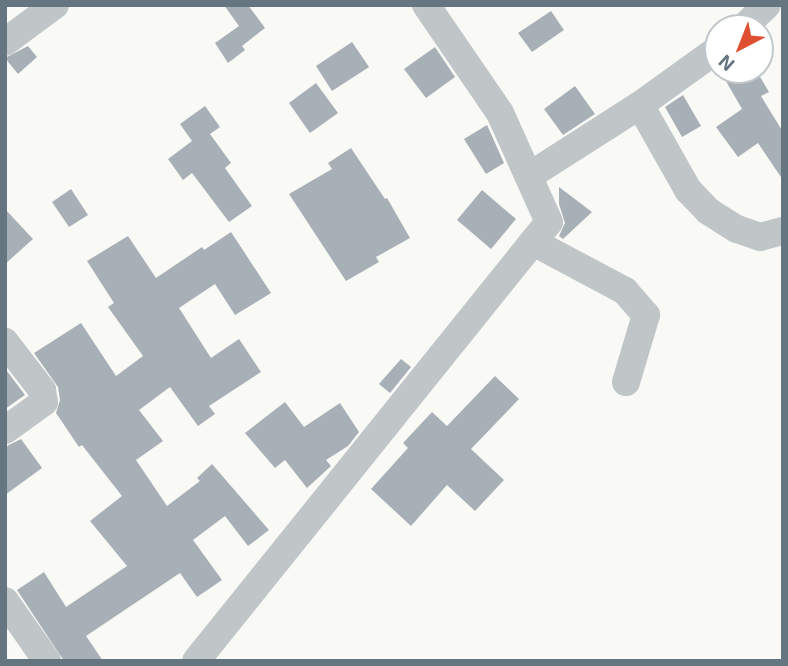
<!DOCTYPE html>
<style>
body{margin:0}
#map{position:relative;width:788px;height:666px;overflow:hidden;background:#f9f9f6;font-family:"Exo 2",sans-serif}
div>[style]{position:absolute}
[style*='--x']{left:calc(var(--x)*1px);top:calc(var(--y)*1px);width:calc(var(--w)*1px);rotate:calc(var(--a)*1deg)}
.building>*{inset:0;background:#a7b0b6}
.minor>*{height:28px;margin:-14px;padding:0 14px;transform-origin:14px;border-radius:14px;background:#c0c5c8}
span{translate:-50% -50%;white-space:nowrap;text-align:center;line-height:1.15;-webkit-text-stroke:7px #fff;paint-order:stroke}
.frame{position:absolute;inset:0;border:7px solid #657680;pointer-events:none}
.north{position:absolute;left:704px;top:14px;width:70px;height:70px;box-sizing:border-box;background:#fff;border:2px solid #c1c8cc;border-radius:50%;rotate:222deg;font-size:19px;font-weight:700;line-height:28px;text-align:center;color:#657680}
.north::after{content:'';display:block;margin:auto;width:24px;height:32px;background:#de5031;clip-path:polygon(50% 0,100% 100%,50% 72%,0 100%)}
</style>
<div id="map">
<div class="building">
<div style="clip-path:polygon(224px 5px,248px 5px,265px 28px,242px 46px,245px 50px,228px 63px,215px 43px,239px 26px)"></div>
<div style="clip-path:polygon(551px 11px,564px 30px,532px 52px,518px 33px)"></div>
<div style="clip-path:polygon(352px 42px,369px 67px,332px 91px,316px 66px)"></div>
<div style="clip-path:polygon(28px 46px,37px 57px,18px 74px,5px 58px)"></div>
<div style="clip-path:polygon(435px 47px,455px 77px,426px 98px,404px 69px)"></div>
<div style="clip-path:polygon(733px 70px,756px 70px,769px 92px,761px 96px,783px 132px,783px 180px,758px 143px,738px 157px,716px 127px,742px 109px,723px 76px)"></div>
<div style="clip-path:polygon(316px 83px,338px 113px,310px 133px,289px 103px)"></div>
<div style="clip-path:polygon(575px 86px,595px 114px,563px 135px,544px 109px)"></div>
<div style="clip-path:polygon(683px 95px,701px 126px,682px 137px,665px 107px)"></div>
<div style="clip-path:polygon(205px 106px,220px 127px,210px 134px,231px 163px,225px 168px,252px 206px,229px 222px,192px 173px,183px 180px,168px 159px,192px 141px,180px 124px)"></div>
<div style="clip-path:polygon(487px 125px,504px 163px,486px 174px,464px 139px)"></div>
<div style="clip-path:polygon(351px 148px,385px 199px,387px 198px,410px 238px,376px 257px,379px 262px,346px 281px,289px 194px,332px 169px,328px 163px)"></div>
<div style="clip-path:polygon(559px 187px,592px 212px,563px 239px,559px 236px,565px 223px,559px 204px)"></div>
<div style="clip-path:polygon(71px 189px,88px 215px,69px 227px,52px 202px)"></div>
<div style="clip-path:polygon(482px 190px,516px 219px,491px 249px,457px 220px)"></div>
<div style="clip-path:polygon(5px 209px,33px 239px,5px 264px)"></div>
<div style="clip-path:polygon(231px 232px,271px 293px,235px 315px,215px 284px,179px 308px,211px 358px,239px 339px,261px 372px,209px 406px,215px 414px,198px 426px,170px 387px,139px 410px,163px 441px,136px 460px,167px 506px,200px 481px,197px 478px,212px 464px,269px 530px,248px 546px,225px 516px,193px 540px,222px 580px,197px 597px,180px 573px,86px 636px,103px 661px,64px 661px,17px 590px,44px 572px,66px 607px,127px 566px,90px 521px,122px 496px,82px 445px,79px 447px,56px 413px,60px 400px,58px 387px,34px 353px,81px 323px,116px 376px,143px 356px,108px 307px,114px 303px,87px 261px,128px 236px,156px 278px,202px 247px,204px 250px)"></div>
<div style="clip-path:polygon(401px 359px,411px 367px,390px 393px,379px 384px)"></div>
<div style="clip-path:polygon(7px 371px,25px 395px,5px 409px,5px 372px)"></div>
<div style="clip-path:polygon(495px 376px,519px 399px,471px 449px,504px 480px,475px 511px,447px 485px,411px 526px,371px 489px,408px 448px,403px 443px,432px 412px,447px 426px)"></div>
<div style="clip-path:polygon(285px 402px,304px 427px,340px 403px,359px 432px,348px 446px,326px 460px,331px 466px,307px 488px,285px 460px,275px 468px,245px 433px)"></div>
<div style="clip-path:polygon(21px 439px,42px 468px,5px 495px,5px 447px)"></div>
</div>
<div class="minor">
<div style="--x:743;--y:28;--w:33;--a:-44"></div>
<div style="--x:5;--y:42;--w:62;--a:-36.5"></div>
<div style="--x:640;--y:105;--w:98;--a:60.5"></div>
<div style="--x:688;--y:190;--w:29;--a:46"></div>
<div style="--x:708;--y:211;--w:34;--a:32"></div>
<div style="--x:737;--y:229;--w:24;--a:19"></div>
<div style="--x:760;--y:237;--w:24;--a:-15"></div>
<div style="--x:529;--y:176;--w:132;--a:-32.6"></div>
<div style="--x:640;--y:105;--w:96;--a:-35.7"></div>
<div style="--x:533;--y:242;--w:104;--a:28"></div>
<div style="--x:625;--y:291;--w:32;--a:49"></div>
<div style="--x:646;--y:315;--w:70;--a:106.6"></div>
<div style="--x:5;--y:342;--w:61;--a:52.4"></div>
<div style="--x:42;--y:390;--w:12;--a:81"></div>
<div style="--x:44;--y:402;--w:48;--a:144.3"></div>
<div style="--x:5;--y:601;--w:73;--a:55"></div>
<div style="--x:196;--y:661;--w:563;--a:-51.2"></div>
<div style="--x:549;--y:222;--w:120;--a:-114.2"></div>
<div style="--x:500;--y:113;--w:131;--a:-124.4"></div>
</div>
<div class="frame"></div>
<div class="north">N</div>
</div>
